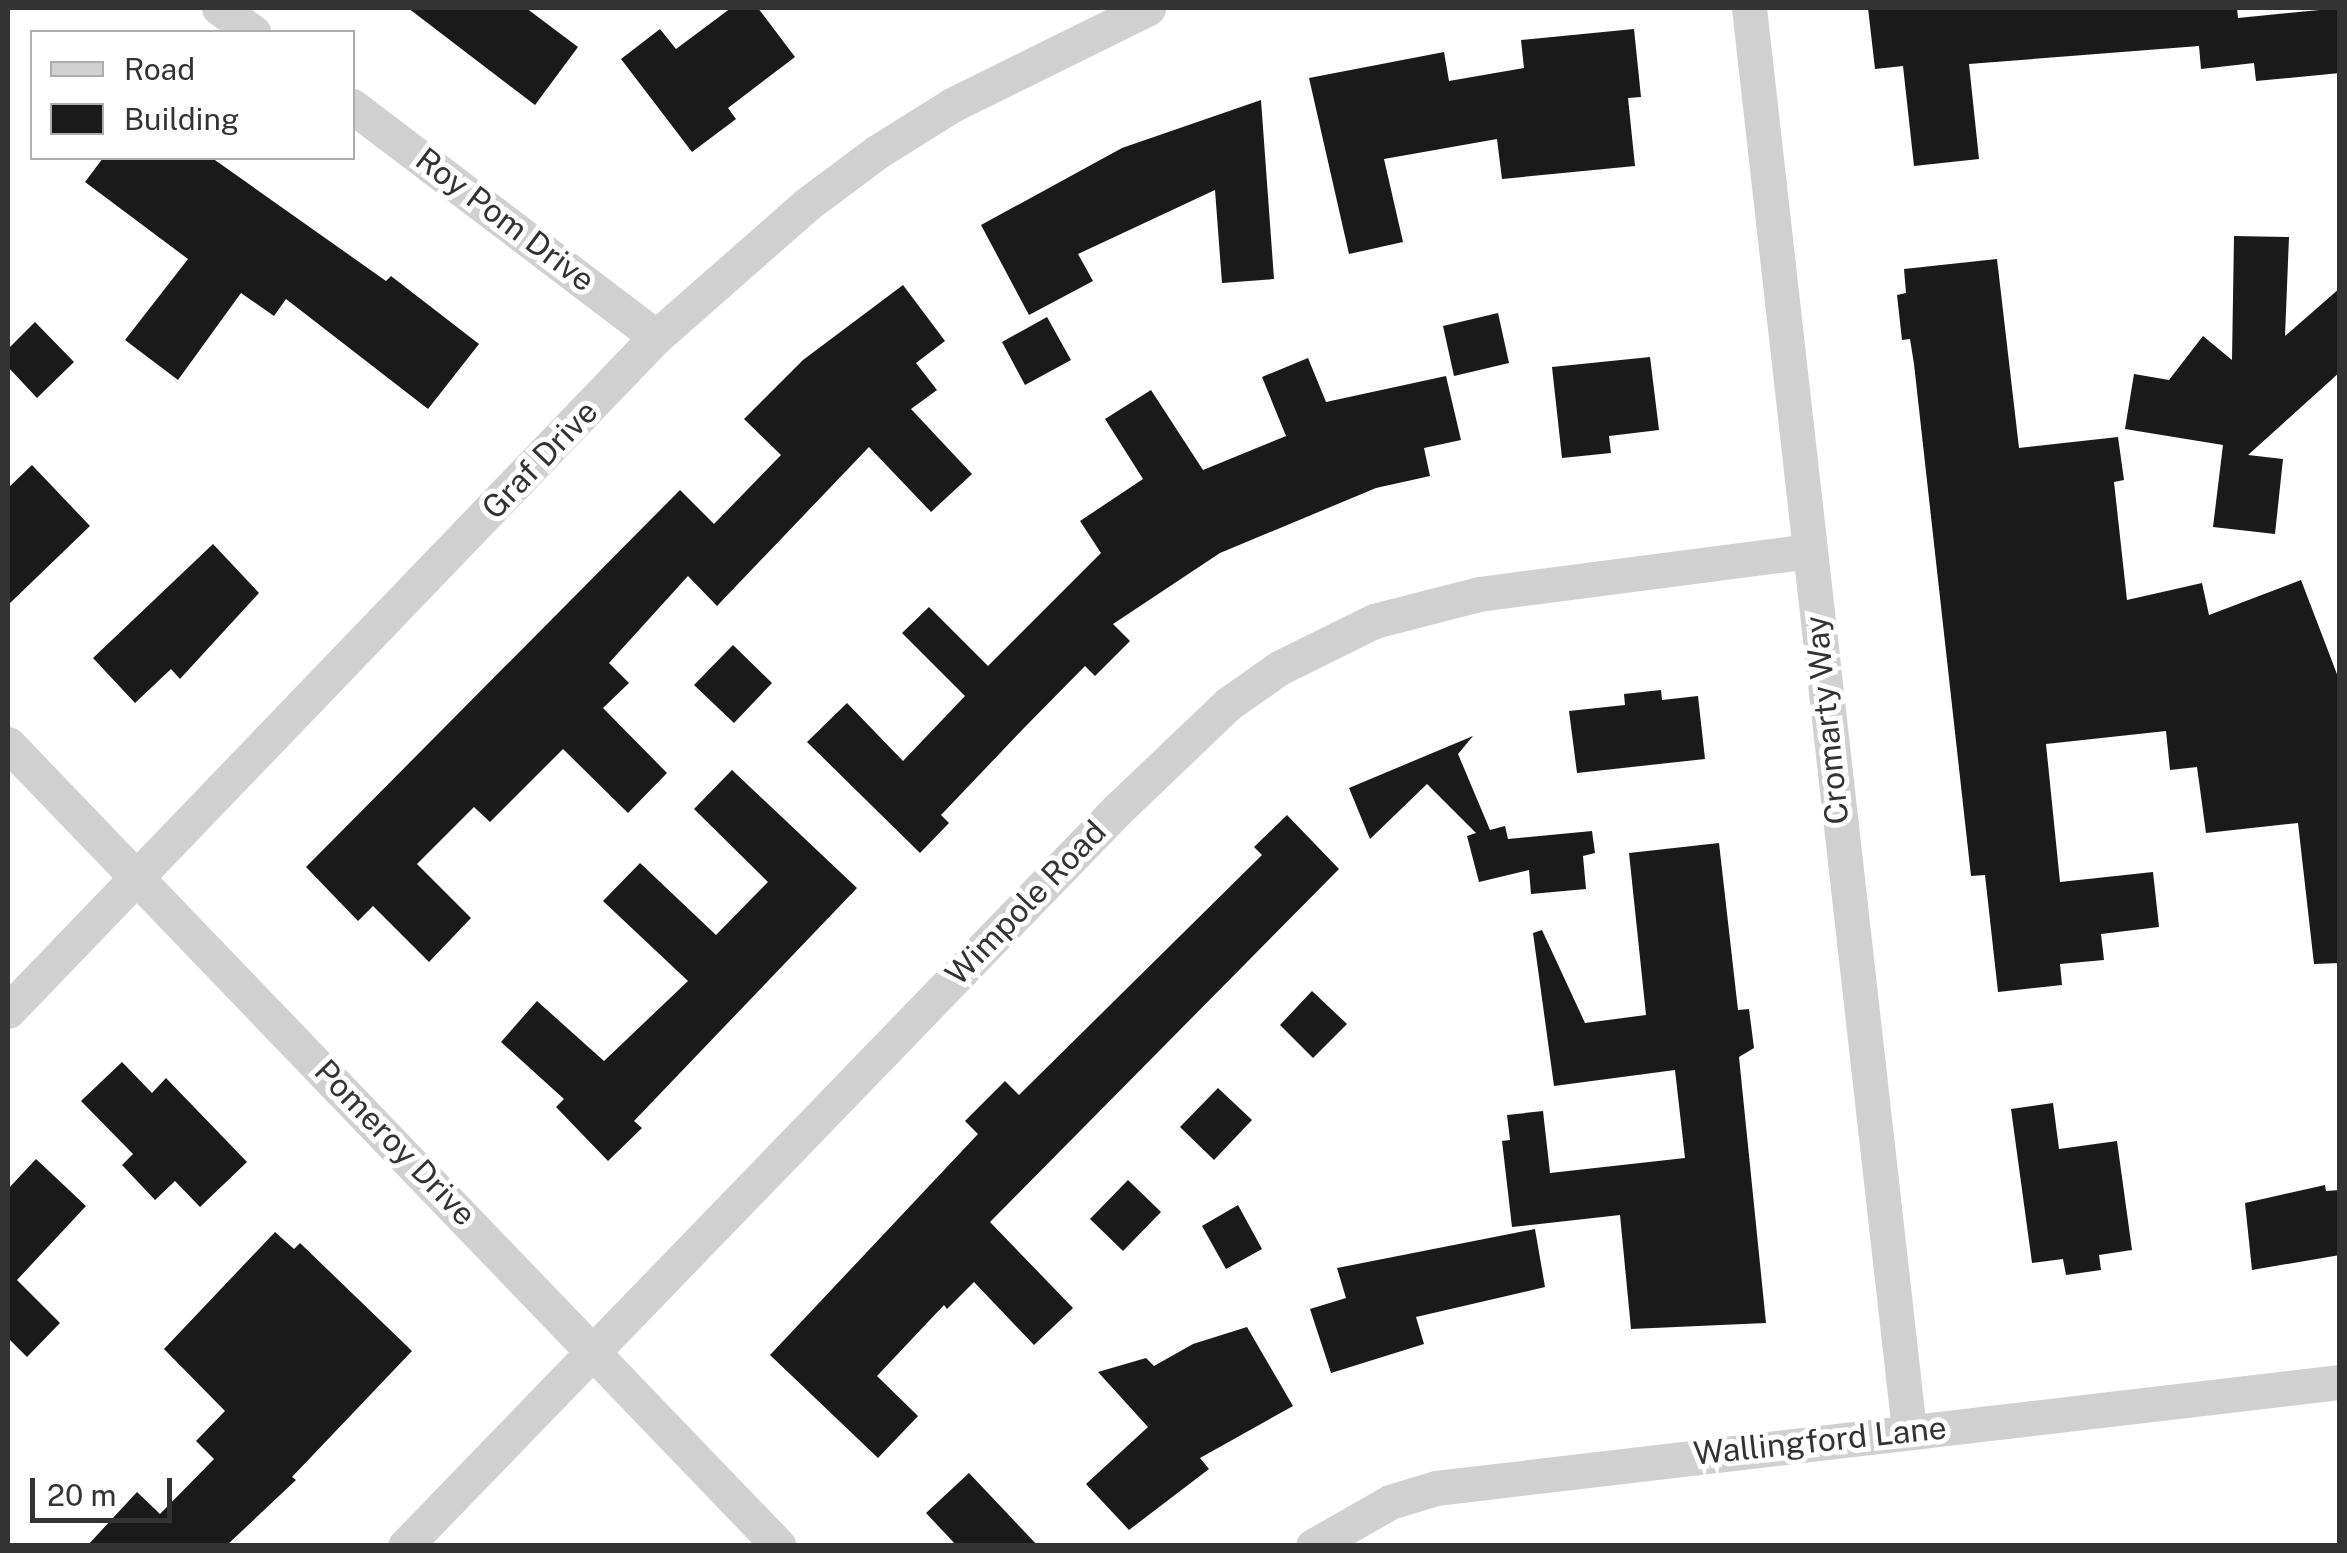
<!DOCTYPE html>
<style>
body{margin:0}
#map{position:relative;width:2347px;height:1553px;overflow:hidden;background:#fff;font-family:"Public Sans",sans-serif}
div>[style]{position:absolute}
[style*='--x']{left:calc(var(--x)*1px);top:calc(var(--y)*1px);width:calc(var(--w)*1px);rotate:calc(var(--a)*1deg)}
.building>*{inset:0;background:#1a1a1a}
.street>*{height:35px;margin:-17.5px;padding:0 17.5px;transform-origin:17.5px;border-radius:17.5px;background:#d0d0d0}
span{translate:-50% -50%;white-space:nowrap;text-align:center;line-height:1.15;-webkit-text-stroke:10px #fff;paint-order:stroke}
.street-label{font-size:32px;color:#333}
.frame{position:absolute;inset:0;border:10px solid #333;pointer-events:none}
.legend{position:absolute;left:30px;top:30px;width:325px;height:130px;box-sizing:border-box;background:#fff;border:2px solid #adadad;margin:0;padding:12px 18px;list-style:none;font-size:30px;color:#333}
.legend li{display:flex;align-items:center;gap:20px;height:50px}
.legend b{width:50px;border:2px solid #adadad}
.scale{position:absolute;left:30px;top:1478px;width:142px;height:45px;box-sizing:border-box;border:5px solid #333;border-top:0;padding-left:12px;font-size:30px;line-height:35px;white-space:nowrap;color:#333;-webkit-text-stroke:8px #fff;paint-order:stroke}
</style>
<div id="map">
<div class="building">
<div style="clip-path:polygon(408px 8px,526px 8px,578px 47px,535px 105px)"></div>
<div style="clip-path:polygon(731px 8px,758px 8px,795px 57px,728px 108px,736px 119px,692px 152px,621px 59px,660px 29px,676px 49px)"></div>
<div style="clip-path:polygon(1868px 8px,2237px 8px,2238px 18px,2340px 8px,2340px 73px,2256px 81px,2254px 63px,2201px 69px,2199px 46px,1969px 64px,1979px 159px,1914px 166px,1903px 66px,1875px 69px)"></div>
<div style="clip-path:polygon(1634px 29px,1641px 97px,1628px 98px,1635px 166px,1502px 179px,1497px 139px,1384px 159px,1403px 242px,1349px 254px,1309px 78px,1444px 52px,1449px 81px,1524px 68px,1521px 40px)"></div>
<div style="clip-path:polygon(1261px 100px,1274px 279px,1222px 283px,1215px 190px,1078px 254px,1093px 281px,1029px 315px,981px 225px,1122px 148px)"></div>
<div style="clip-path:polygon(103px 158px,212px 158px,386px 281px,391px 276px,479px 344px,428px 409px,286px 299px,274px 316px,241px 293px,178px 380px,125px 340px,188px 259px,85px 182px)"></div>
<div style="clip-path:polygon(2234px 236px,2289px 237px,2285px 336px,2340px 288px,2340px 372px,2248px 455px,2283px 459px,2275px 534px,2213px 527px,2223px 445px,2125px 429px,2134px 374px,2169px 380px,2203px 336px,2232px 360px)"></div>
<div style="clip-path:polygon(1997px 259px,2019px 448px,2118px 437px,2124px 480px,2114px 482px,2127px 600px,2202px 583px,2209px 615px,2301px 580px,2340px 682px,2340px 963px,2314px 964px,2298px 823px,2206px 833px,2197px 767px,2170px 770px,2166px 731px,2046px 744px,2060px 882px,2153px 872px,2159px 927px,2101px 934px,2104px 960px,2060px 964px,2062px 985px,1998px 992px,1985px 875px,1971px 876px,1914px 364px,1910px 339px,1902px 340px,1897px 295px,1906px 293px,1904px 269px)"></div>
<div style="clip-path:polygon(903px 285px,945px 341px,916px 363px,937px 390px,911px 409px,972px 474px,931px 512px,869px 447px,717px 606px,688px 576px,609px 663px,629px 683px,603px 708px,667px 773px,628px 813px,563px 749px,490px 822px,474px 807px,417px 864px,471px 918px,429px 962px,373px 906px,358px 921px,306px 867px,680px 490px,714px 524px,781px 455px,744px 419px,803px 360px)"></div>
<div style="clip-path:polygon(1498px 313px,1509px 363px,1454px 376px,1443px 326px)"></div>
<div style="clip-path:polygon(1047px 317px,1071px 360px,1025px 385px,1002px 342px)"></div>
<div style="clip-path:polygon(35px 322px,74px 362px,37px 398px,8px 367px,8px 349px)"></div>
<div style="clip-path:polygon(1650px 357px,1659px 430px,1609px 436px,1611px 453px,1562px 458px,1552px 367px)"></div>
<div style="clip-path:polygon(1308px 358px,1326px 402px,1446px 376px,1461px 440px,1424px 448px,1430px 476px,1376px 488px,1220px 553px,1113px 624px,1130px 641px,1095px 676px,1085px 666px,1023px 729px,941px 815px,949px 823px,920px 853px,807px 742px,847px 703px,903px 761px,965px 696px,902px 633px,929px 607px,988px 666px,1101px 553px,1080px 521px,1143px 479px,1105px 419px,1151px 390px,1203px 470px,1286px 436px,1262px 377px)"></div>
<div style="clip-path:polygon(32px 465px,90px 526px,8px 605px,8px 488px)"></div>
<div style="clip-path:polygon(213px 544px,259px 593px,180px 679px,171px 669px,135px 703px,93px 658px)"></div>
<div style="clip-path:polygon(733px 645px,772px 683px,734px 723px,694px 685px)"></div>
<div style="clip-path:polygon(1661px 690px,1662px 700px,1698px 696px,1705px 759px,1577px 773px,1569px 711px,1625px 705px,1624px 694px)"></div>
<div style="clip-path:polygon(1473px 736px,1458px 754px,1490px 830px,1505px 826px,1508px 839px,1592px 831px,1595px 853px,1583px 856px,1586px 889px,1531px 894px,1529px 870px,1479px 882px,1467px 836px,1476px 833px,1427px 784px,1370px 839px,1349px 788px)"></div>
<div style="clip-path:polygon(732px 770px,857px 888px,634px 1121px,642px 1128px,608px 1161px,556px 1107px,564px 1099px,501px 1042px,537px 1001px,604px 1061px,688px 981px,603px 901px,640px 863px,716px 935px,768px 882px,694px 809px)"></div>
<div style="clip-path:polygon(1287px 815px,1339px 869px,990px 1222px,1073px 1308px,1034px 1345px,974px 1282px,947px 1309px,944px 1305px,877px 1376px,918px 1416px,878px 1458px,770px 1355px,978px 1134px,965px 1121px,1005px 1081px,1019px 1095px,1262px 855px,1254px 847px)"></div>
<div style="clip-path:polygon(1719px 843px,1738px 1010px,1749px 1009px,1754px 1048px,1739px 1057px,1766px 1323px,1631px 1329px,1620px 1215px,1512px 1227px,1502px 1141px,1510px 1140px,1507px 1115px,1543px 1111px,1550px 1173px,1685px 1158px,1675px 1070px,1554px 1086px,1533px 933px,1542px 930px,1585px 1023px,1646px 1015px,1629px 853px)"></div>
<div style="clip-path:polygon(1312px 991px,1347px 1024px,1313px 1058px,1280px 1025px)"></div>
<div style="clip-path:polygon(122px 1062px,152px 1093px,166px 1078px,247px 1162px,200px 1207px,175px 1181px,155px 1200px,122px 1165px,133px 1154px,81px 1101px)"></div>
<div style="clip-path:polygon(1218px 1088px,1252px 1120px,1214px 1160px,1180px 1127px)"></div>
<div style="clip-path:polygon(2053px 1103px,2059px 1149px,2117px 1141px,2132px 1250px,2099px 1255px,2101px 1270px,2066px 1275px,2063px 1259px,2032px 1263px,2011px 1109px)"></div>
<div style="clip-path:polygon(36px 1159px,86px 1206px,17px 1280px,60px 1323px,27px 1357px,8px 1338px,8px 1189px)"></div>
<div style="clip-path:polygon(1128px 1180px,1161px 1212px,1123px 1251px,1090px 1219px)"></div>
<div style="clip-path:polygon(2325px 1185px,2326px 1191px,2340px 1190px,2340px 1255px,2252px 1270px,2245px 1203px)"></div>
<div style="clip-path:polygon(1238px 1205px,1262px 1249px,1226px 1269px,1202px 1226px)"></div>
<div style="clip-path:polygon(1535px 1229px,1545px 1287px,1416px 1317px,1424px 1344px,1331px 1373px,1310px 1309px,1346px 1298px,1337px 1268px)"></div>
<div style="clip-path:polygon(275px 1232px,294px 1249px,300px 1243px,412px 1351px,292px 1477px,296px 1480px,226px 1546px,87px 1546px,137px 1492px,160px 1514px,214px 1459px,196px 1441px,225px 1411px,164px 1349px)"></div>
<div style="clip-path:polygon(1247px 1327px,1293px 1406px,1200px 1458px,1209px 1469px,1129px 1530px,1086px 1484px,1148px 1427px,1098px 1372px,1146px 1358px,1154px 1366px,1193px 1344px)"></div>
<div style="clip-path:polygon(969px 1473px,1038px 1546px,957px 1546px,926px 1513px)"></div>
</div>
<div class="street">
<div style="--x:219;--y:8;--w:42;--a:35.2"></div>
<div style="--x:1749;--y:8;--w:1432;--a:83.58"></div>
<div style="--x:352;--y:106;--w:382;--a:37.2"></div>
<div style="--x:8;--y:744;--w:1112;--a:46.13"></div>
<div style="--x:8;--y:1011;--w:935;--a:-46.13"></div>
<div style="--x:656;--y:337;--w:200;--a:-41.3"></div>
<div style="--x:806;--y:205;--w:89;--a:-36.7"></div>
<div style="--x:877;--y:152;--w:89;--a:-32.1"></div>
<div style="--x:952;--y:105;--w:219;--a:-26.3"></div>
<div style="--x:405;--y:1546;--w:1024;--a:-45.95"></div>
<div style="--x:1117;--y:810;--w:153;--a:-43.7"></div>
<div style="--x:1228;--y:704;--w:62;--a:-35.2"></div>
<div style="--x:1279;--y:668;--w:106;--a:-26.3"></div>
<div style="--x:1374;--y:621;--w:108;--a:-14.4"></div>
<div style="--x:1479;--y:594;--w:332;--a:-7.4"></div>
<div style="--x:1313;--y:1546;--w:89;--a:-29.7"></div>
<div style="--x:1390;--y:1502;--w:48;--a:-16.9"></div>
<div style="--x:1436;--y:1488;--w:910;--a:-6.69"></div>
</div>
<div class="street-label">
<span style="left:505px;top:220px;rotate:37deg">Roy Pom Drive</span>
<span style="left:540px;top:460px;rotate:-46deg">Graf Drive</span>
<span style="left:1827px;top:720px;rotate:-96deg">Cromarty Way</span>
<span style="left:1026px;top:903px;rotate:-46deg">Wimpole Road</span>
<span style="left:395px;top:1143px;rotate:46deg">Pomeroy Drive</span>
<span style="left:1820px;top:1441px;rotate:-6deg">Wallingford Lane</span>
</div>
<div class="frame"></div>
<ul class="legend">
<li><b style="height:12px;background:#d0d0d0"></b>Road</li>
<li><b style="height:28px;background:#1a1a1a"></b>Building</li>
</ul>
<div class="scale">20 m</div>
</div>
